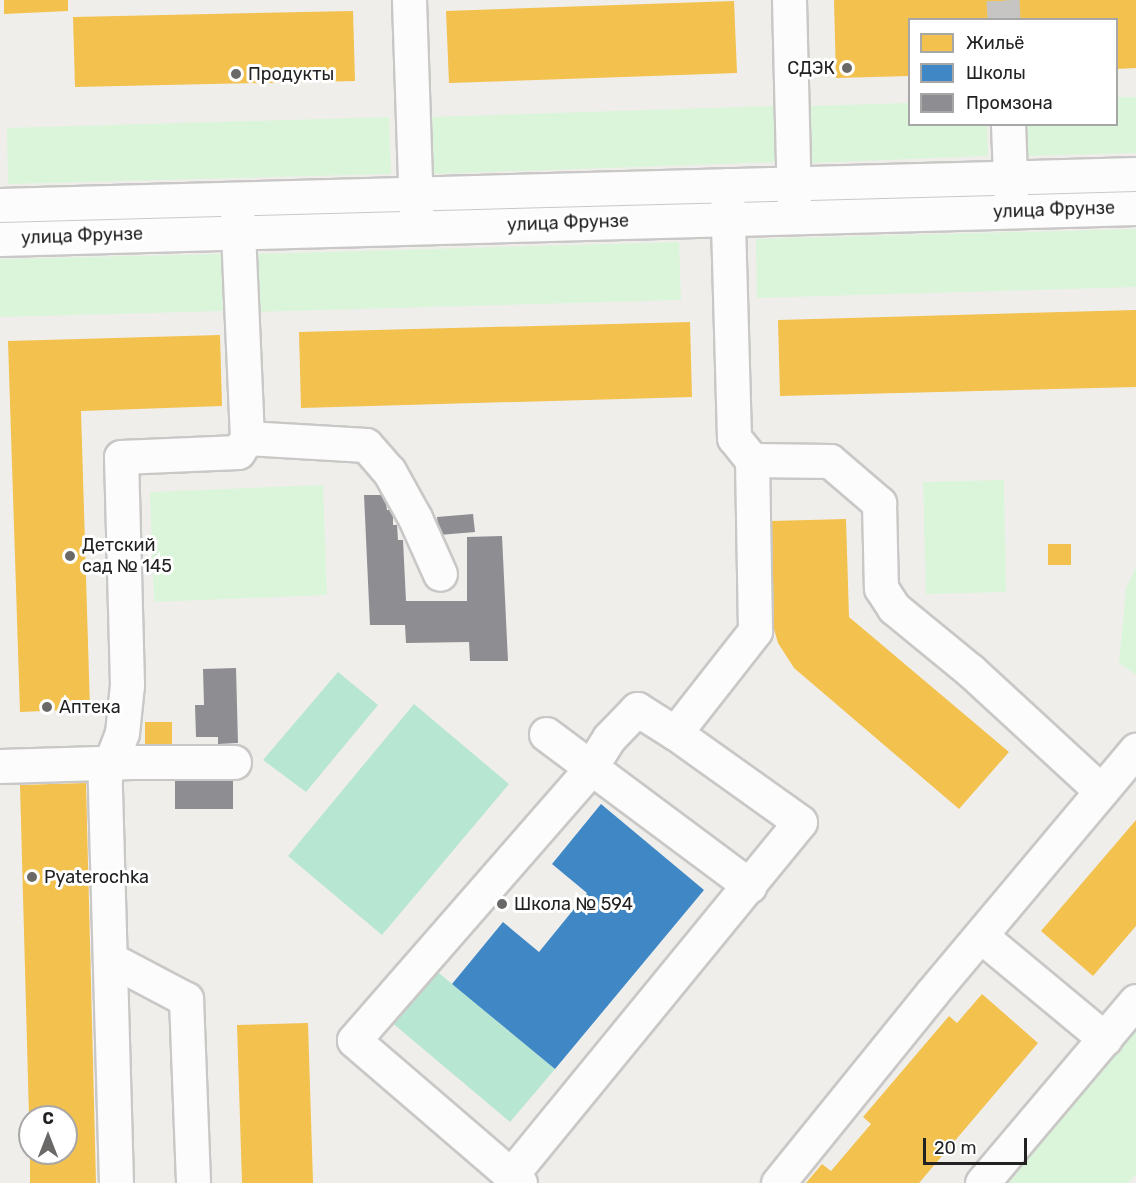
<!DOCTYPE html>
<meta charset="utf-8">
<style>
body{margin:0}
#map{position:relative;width:1136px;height:1183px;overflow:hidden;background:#f0eeeb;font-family:Rubik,sans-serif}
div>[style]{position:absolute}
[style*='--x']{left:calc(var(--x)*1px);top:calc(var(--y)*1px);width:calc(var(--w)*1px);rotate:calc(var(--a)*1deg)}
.park>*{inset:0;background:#daf5da}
.pitch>*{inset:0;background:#b7e6d2}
.homes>*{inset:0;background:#f2c14e}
.schools>*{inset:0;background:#3f88c5}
.industry>*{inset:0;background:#8d8d92}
.minor-tunnel>*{height:33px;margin-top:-16.5px;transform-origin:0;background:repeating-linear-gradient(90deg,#c7c5c3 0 33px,transparent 0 49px)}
.roads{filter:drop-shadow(2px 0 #c9c8c7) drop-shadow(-2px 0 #c9c8c7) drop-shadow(0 2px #c9c8c7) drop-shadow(0 -2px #c9c8c7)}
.minor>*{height:33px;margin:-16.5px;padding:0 16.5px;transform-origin:16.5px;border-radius:16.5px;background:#fdfcfc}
.dots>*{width:16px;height:16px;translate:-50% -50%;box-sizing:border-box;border:3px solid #fff;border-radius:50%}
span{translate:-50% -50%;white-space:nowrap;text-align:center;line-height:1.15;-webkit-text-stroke:6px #fff;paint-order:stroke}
.poi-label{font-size:18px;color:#222}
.right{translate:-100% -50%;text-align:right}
.left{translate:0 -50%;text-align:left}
.street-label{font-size:18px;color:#222}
.legend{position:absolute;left:908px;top:18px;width:210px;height:108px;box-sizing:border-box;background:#fff;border:2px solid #a7a7a7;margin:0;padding:8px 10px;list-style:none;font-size:18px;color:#222}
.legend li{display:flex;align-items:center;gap:12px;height:30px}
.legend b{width:30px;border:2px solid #a7a7a7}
.north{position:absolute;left:18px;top:1105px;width:60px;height:60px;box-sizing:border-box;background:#fff;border:2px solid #a7a7a7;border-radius:50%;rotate:0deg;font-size:16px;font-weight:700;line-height:24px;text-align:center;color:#222}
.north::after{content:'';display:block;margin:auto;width:21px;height:27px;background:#6a6968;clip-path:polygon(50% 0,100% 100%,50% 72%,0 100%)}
.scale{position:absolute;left:923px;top:1138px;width:104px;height:27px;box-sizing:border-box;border:3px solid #222;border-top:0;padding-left:8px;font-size:18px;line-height:21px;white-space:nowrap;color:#222;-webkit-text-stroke:4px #fff;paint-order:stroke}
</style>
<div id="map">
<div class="park">
<div style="clip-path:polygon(1117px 97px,1136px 97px,1136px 153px,1028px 156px,1027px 125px,1116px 124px)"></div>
<div style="clip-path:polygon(909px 103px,910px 124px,987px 125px,988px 156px,811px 163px,809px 106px)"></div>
<div style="clip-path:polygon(775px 106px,777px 162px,434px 174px,432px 117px)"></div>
<div style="clip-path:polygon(389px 117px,391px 174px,8px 184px,7px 128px)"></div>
<div style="clip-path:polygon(1136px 229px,1136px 287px,757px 298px,756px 239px)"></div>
<div style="clip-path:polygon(679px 242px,681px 300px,252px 312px,251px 254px)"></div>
<div style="clip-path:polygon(221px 254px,223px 311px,0 317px,0 259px)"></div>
<div style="clip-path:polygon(1004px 480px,1006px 592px,926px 594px,923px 482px)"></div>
<div style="clip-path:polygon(323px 485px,327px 595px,154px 602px,150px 492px)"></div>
<div style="clip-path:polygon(1136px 567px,1136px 675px,1119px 663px,1126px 588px)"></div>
<div style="clip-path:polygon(1136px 1028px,1136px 1174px,1128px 1183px,1006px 1183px)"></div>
</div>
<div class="pitch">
<div style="clip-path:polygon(338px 672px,378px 705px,306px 792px,263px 760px)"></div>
<div style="clip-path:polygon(414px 704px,509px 784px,382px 935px,288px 856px)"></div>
<div style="clip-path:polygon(434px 969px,555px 1069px,510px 1122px,390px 1021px)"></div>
</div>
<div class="homes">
<div style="clip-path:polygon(4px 0,68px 0,68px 11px,4px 14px)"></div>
<div style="clip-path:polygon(834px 0,1136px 0,1136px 68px,1116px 69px,1116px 20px,910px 20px,910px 76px,836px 78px)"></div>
<div style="clip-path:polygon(734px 1px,737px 73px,449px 83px,446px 11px)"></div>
<div style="clip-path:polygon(353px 11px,355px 81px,75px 87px,73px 17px)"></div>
<div style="clip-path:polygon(1136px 310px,1136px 387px,780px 396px,778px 320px)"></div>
<div style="clip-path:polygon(690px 322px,692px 397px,301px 408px,299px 332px)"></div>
<div style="clip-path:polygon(220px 335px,222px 406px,81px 411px,90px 709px,20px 712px,8px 341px)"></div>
<div style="clip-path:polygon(846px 519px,849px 617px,1009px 752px,959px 809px,794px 668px,778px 643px,774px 629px,771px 521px)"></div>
<div style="clip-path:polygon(1048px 544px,1071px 544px,1071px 565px,1048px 565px)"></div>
<div style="clip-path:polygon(145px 722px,172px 722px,172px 755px,145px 755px)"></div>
<div style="clip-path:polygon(86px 783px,96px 1183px,30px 1183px,30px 1153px,66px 1153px,66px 1117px,29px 1117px,20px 785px)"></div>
<div style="clip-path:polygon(1136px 820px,1136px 926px,1093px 976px,1041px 931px)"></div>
<div style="clip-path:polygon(982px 994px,1038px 1043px,919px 1183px,806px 1183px,822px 1164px,831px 1171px,871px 1124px,863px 1117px,949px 1016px,957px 1023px)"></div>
<div style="clip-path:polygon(308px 1023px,313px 1183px,242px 1183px,237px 1025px)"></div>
</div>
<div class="schools">
<div style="clip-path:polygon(601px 804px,704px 890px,555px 1069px,452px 984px,503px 922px,539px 952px,587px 893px,552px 864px)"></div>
</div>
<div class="industry">
<div style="clip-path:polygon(364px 495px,385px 495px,387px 510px,393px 510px,393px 525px,397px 525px,398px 540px,403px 540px,406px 601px,467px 601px,467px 537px,502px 536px,508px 661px,470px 661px,469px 642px,406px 643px,405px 625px,370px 625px)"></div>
<div style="clip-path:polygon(473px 514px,475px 532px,439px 535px,437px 517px)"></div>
<div style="clip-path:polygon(236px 668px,238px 743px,218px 744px,218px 737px,196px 737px,195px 705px,204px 705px,203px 669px)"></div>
<div style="clip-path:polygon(175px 775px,233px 775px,233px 809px,175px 809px)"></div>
</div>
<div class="minor-tunnel">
<div style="--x:1003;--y:0;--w:20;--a:87"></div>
</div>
<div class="roads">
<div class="minor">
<div style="--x:409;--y:0;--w:214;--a:88.1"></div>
<div style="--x:789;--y:0;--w:205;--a:88.6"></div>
<div style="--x:1008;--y:124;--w:77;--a:87.8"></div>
<div style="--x:0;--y:205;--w:1136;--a:-1.56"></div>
<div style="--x:0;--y:239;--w:1136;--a:-1.56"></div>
<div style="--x:247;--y:438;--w:119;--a:3.4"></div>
<div style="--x:366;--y:445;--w:35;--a:49"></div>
<div style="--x:389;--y:471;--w:54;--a:61"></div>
<div style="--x:415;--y:518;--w:61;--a:65.9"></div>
<div style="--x:752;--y:460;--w:78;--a:0.7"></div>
<div style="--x:830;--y:461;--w:65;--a:40.6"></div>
<div style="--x:879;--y:503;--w:85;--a:88.7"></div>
<div style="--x:881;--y:588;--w:24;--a:57"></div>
<div style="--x:894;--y:608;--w:99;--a:39.3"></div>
<div style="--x:971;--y:671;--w:177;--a:42.7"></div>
<div style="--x:546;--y:734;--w:254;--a:36.7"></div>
<div style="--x:0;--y:766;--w:133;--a:-1.7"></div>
<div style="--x:133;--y:762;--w:101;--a:0"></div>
<div style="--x:981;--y:936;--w:161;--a:39.7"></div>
<div style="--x:110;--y:959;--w:86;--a:27.8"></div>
<div style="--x:186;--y:999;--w:184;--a:87.8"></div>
<div style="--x:511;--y:1175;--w:456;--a:-50.7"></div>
<div style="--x:800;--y:822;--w:153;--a:-144.5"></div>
<div style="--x:116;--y:1183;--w:406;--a:-91.6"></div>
<div style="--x:105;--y:777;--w:47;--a:-68.9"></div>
<div style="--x:122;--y:733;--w:48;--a:-84.1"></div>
<div style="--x:127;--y:685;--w:228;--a:-91.5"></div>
<div style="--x:121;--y:457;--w:117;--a:-2.4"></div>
<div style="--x:238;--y:452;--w:17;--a:-57"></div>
<div style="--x:247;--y:438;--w:228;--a:-92.5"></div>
<div style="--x:520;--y:1183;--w:219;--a:-139.3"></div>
<div style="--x:354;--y:1040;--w:354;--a:-48.9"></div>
<div style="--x:587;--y:773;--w:41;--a:-57.8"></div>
<div style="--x:609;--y:738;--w:37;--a:-46"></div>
<div style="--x:635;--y:711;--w:3;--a:-45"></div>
<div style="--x:637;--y:709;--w:45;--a:32.3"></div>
<div style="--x:675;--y:733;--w:130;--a:-51.9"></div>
<div style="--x:755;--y:631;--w:171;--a:-91"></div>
<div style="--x:752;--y:460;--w:28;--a:-129"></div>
<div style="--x:734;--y:438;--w:253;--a:-91.6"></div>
<div style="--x:778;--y:1183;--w:243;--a:-51"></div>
<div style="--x:931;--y:994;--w:319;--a:-50"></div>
<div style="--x:982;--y:1183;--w:238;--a:-49.8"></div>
</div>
</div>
<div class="dots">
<div style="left:847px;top:68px;background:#6a6968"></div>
<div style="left:236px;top:74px;background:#6a6968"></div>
<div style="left:70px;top:556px;background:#6a6968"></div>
<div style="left:47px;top:707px;background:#6a6968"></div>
<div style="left:32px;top:877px;background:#6a6968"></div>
<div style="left:502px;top:904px;background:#6a6968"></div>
</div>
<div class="poi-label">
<span class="right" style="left:835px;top:68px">СДЭК</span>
<span class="left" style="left:248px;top:74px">Продукты</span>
<span class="left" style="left:82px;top:556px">Детский<br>сад № 145</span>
<span class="left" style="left:59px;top:707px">Аптека</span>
<span class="left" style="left:44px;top:877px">Pyaterochka</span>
<span class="left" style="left:514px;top:904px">Школа № 594</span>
</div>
<div class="street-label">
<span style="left:1054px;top:210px;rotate:-2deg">улица Фрунзе</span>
<span style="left:568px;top:223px;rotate:-2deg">улица Фрунзе</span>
<span style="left:82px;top:236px;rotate:-2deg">улица Фрунзе</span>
</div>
<ul class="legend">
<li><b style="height:16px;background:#f2c14e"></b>Жильё</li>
<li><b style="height:16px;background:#3f88c5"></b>Школы</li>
<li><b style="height:16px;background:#8d8d92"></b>Промзона</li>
</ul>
<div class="north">С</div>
<div class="scale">20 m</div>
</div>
